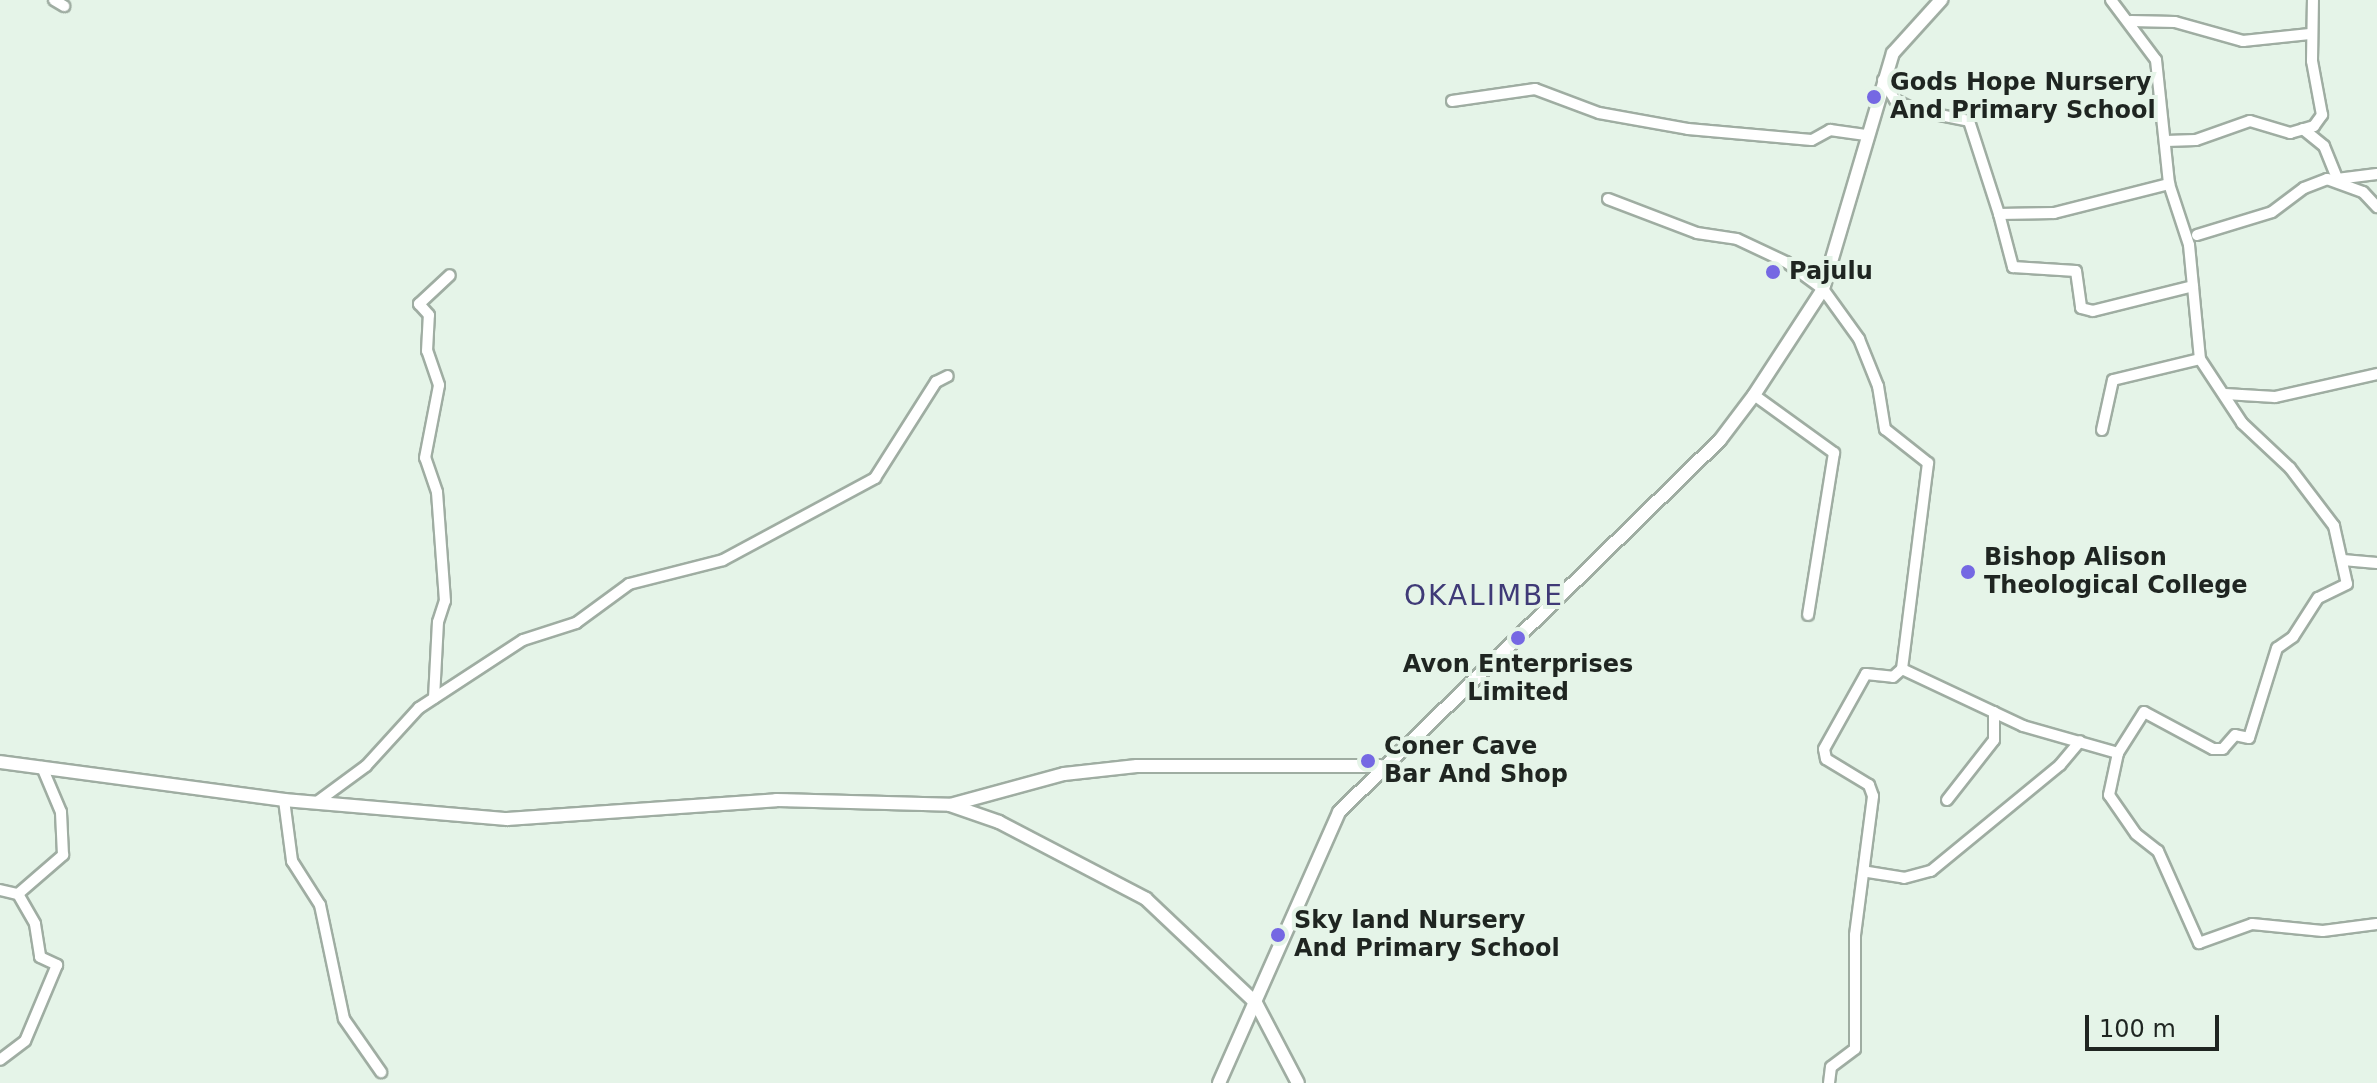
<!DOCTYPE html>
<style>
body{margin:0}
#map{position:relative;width:2377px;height:1083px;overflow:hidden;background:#e5f4e8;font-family:"DejaVu Sans",sans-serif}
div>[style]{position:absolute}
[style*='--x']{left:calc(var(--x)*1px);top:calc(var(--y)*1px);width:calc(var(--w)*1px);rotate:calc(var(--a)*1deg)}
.roads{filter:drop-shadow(2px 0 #9fada2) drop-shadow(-2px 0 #9fada2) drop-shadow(0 2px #9fada2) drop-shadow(0 -2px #9fada2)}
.minor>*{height:10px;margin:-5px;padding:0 5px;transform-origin:5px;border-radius:5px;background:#fff}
.tertiary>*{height:12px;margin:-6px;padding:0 6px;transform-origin:6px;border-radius:6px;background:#fff}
.dots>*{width:22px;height:22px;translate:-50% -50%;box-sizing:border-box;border:4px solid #e5f4e8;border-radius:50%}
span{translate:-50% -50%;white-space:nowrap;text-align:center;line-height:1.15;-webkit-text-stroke:8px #e5f4e8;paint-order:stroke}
.poi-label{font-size:24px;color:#1f2521;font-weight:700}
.left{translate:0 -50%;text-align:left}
.quarter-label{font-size:28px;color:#3f3a77;letter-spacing:2px}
.scale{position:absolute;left:2085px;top:1015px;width:134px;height:36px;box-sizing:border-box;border:4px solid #1f2521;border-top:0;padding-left:10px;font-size:24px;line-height:28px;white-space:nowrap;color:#1f2521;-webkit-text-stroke:6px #e5f4e8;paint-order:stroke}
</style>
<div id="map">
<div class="roads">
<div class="minor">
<div style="--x:54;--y:0;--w:12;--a:31"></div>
<div style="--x:2111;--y:0;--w:75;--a:53.1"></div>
<div style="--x:2156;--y:60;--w:125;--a:84"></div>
<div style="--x:2169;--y:184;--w:64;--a:71.8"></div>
<div style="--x:2189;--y:245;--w:115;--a:84.5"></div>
<div style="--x:2200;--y:359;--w:77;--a:56.7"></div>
<div style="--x:2242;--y:423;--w:66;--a:43.2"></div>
<div style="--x:2290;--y:468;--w:73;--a:52.8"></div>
<div style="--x:2334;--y:526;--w:59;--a:77.4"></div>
<div style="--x:2347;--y:584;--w:32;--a:154"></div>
<div style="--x:2318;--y:598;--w:46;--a:122.7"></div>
<div style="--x:2293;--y:637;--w:19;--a:145"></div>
<div style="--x:2277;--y:648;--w:94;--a:107.3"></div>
<div style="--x:2249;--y:738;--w:14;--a:-168"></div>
<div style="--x:2235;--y:735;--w:18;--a:131"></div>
<div style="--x:2223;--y:749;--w:10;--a:180"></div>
<div style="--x:2213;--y:749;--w:78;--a:-151.8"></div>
<div style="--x:2144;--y:712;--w:49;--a:122.4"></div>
<div style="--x:2131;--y:21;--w:44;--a:1.3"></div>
<div style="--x:2175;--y:22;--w:71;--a:15.6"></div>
<div style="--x:2243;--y:41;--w:67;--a:-6"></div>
<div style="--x:1883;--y:80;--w:23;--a:59"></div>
<div style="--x:1895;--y:100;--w:22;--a:27"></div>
<div style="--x:1915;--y:110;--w:55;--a:11.5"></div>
<div style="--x:1969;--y:121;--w:98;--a:72.1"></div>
<div style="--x:1999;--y:214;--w:55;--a:-1"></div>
<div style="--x:2054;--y:213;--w:119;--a:-14.2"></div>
<div style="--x:1452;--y:101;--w:84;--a:-8.2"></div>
<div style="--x:1535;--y:89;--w:68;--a:20.6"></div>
<div style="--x:1599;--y:113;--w:90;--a:10.2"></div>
<div style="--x:1688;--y:129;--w:124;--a:5.1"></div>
<div style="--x:1812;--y:140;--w:21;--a:-29"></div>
<div style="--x:1830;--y:130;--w:36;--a:8"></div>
<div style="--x:2303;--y:129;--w:27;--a:39"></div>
<div style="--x:2324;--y:146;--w:35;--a:68"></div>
<div style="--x:2337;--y:179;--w:40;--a:-7.1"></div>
<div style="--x:2166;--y:141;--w:30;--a:-2"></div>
<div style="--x:2196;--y:140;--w:57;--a:-19.4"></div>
<div style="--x:2250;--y:121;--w:42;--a:16.7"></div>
<div style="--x:2290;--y:133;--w:25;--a:-16"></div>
<div style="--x:2314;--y:126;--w:14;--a:-54"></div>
<div style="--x:2322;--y:115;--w:55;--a:-100.5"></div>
<div style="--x:2312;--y:61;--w:61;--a:-89.1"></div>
<div style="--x:1608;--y:199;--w:95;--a:20.9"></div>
<div style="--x:1697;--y:233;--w:40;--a:8.5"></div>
<div style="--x:1737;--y:239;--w:54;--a:25.1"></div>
<div style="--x:1786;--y:262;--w:46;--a:36.1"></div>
<div style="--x:1823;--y:289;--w:62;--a:54.2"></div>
<div style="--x:1859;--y:339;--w:51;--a:68"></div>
<div style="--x:1878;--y:386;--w:44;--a:80.8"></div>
<div style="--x:1885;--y:429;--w:55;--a:38.3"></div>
<div style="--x:1928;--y:463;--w:208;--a:97.2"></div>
<div style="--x:1902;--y:669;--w:134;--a:25.2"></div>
<div style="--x:2023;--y:726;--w:99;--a:15.9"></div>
<div style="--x:2118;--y:753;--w:43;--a:102.1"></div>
<div style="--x:2109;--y:795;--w:47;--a:55.3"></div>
<div style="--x:2136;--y:834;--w:28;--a:38"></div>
<div style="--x:2158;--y:851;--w:101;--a:66"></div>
<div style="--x:2199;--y:943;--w:56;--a:-19.7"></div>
<div style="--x:2252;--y:924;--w:71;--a:5.6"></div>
<div style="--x:2323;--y:931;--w:54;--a:-7.4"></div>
<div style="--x:1999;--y:214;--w:55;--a:75.2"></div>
<div style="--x:2013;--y:267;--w:63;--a:3.6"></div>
<div style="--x:2076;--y:271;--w:37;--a:82"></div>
<div style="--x:2081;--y:308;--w:12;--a:14"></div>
<div style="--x:2093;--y:311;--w:103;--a:-14"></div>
<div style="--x:2197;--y:235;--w:78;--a:-17"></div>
<div style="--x:2272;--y:212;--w:40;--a:-37"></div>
<div style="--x:2304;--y:188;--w:25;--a:-21"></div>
<div style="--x:2327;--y:179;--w:38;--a:20"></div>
<div style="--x:2363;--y:192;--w:21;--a:47"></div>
<div style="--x:2225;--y:394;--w:50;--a:3.4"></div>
<div style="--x:2275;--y:397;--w:105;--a:-12.7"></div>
<div style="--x:1754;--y:395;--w:99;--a:35.9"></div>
<div style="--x:1834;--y:453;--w:164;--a:99.1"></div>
<div style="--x:2102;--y:430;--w:51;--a:-77.6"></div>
<div style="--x:2113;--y:380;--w:89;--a:-13.6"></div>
<div style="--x:2343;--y:560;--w:34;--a:5"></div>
<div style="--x:434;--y:698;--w:76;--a:-87"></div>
<div style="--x:438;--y:622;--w:22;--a:-72"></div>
<div style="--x:445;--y:601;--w:109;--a:-94.2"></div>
<div style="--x:437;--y:492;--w:36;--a:-109"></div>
<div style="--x:425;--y:458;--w:74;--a:-79.1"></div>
<div style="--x:439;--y:385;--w:36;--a:-109"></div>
<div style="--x:427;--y:351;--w:36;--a:-87"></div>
<div style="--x:429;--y:315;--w:15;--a:-132"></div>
<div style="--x:419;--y:304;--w:42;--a:-43.1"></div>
<div style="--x:284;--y:800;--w:62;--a:82.5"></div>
<div style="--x:292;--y:861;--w:52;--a:57.5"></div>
<div style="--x:320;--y:905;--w:116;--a:78.1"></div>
<div style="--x:344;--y:1019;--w:65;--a:55.1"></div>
<div style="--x:1947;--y:800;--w:76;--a:-51.9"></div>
<div style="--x:1994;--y:740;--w:28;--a:-90"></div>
<div style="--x:317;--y:802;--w:61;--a:-36.3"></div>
<div style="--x:366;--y:766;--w:79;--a:-47.6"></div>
<div style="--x:419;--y:708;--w:124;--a:-33.2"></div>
<div style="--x:523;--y:640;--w:56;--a:-17.8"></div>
<div style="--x:576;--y:623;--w:66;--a:-36.3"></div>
<div style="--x:629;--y:584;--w:97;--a:-14.3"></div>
<div style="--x:723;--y:560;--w:173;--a:-28.3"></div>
<div style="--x:875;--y:478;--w:114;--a:-57.6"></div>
<div style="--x:936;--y:382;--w:13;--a:-27"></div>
<div style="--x:1868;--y:872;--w:36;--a:9"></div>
<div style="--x:1904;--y:878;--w:28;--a:-15"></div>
<div style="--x:1931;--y:871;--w:167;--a:-39.4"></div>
<div style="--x:2060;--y:765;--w:31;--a:-50"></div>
<div style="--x:0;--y:890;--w:18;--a:13"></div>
<div style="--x:18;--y:894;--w:34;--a:60"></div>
<div style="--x:35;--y:924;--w:33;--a:81"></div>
<div style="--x:40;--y:957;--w:19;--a:25"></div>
<div style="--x:57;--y:965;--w:82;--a:112.8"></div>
<div style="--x:25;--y:1041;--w:31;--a:143"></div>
<div style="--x:18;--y:894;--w:60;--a:-40.9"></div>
<div style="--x:63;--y:855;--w:43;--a:-92.7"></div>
<div style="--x:61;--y:812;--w:49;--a:-112.9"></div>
<div style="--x:1829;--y:1083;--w:16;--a:-83"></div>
<div style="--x:1831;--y:1067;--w:30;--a:-37"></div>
<div style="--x:1855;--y:1049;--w:114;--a:-90"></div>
<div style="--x:1855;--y:935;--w:140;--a:-82.6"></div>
<div style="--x:1873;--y:796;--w:12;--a:-110"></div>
<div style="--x:1869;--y:785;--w:50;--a:-148.8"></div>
<div style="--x:1826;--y:759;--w:10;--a:-101"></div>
<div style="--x:1824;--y:749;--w:86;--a:-60.8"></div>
<div style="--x:1866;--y:674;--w:27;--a:6"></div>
<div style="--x:1893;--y:677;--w:12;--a:-42"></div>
</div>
<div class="tertiary">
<div style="--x:0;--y:762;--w:287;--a:7.6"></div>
<div style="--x:284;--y:800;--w:224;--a:4.9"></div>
<div style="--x:507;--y:819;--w:270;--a:-4"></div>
<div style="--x:776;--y:800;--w:174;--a:1.6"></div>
<div style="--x:950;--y:805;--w:118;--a:-15.2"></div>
<div style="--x:1064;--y:774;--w:73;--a:-6.3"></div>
<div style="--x:1137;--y:766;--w:243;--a:0"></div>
<div style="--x:950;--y:805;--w:52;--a:19.1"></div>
<div style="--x:999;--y:822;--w:166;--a:27.6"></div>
<div style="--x:1146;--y:899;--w:151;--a:43.4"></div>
<div style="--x:1256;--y:1003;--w:90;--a:62.3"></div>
<div style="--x:1219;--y:1083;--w:296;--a:-66.1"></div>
<div style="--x:1339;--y:812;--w:532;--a:-44.32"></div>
<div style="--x:1720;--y:440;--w:56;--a:-52.9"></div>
<div style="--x:1754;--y:395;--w:126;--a:-56.9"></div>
<div style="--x:1823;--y:289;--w:246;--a:-73.5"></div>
<div style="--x:1893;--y:53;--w:72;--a:-47.8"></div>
</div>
</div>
<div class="dots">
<div style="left:1874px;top:97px;background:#7568e3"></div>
<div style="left:1773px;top:272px;background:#7568e3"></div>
<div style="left:1968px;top:572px;background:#7568e3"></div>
<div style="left:1518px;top:638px;background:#7568e3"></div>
<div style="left:1368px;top:761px;background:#7568e3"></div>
<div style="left:1278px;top:935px;background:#7568e3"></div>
</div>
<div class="poi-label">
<span class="left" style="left:1890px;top:97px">Gods Hope Nursery<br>And Primary School</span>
<span class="left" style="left:1789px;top:272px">Pajulu</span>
<span class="left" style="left:1984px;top:572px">Bishop Alison<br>Theological College</span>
<span style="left:1518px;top:679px">Avon Enterprises<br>Limited</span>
<span class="left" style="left:1384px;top:761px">Coner Cave<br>Bar And Shop</span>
<span class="left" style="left:1294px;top:935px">Sky land Nursery<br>And Primary School</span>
</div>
<div class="quarter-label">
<span style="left:1484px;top:596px">OKALIMBE</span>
</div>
<div class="scale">100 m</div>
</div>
